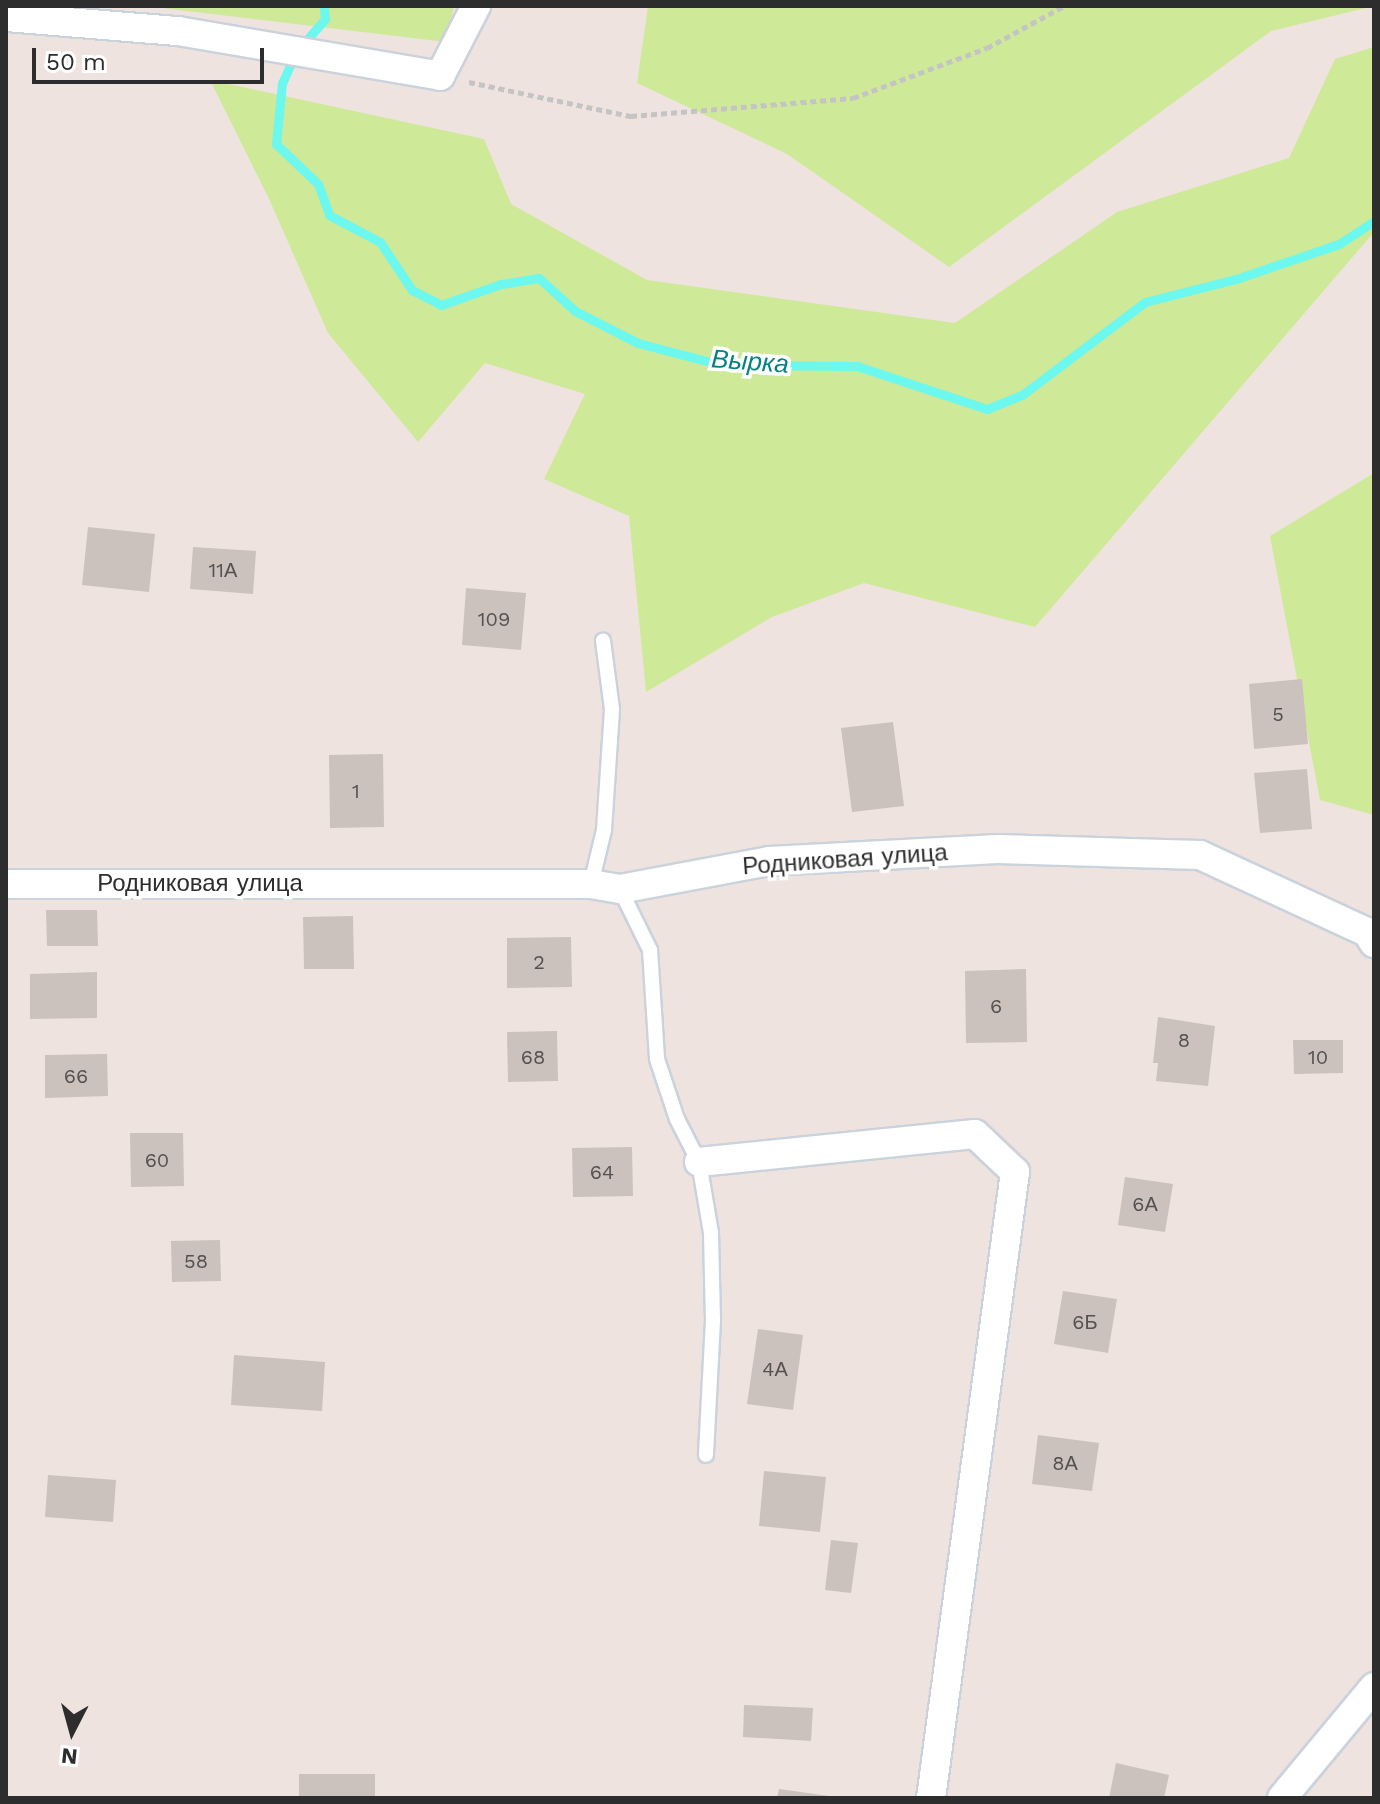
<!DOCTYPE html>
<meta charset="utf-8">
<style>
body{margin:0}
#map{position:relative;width:1380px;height:1804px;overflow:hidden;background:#efe3df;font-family:"Work Sans",sans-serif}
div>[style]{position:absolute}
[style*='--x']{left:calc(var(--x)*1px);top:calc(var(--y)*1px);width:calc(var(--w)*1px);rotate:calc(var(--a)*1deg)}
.green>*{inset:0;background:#cee998}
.stream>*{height:9px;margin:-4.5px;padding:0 4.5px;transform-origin:4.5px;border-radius:4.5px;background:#6cf7ef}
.building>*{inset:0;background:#cbc1bd}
.path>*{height:5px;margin-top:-2.5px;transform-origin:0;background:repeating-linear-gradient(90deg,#c4c4c4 0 6px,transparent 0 10px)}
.roads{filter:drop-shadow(2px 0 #cad2db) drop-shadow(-2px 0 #cad2db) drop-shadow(0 2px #cad2db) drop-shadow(0 -2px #cad2db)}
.service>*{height:14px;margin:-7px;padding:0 7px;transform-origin:7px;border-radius:7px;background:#fff}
.minor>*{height:28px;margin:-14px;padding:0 14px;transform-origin:14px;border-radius:14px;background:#fff}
span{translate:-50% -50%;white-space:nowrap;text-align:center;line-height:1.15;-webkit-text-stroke:7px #fff;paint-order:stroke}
.number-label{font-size:20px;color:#545251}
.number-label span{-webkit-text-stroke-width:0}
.street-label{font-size:24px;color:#2d2d2d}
.water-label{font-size:26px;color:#078284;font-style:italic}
.frame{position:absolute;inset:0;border:8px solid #2d2d2d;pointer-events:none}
.north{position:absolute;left:32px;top:1692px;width:80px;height:80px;-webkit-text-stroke:6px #fff;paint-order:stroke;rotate:186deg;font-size:22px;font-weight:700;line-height:32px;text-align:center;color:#2d2d2d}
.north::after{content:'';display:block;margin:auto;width:28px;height:36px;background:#2d2d2d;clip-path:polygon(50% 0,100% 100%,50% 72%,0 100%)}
.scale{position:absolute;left:32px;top:48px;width:232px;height:36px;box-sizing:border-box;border:4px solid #2d2d2d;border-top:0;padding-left:10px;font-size:24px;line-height:28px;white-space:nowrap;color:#2d2d2d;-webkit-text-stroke:6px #fff;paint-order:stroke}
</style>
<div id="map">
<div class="green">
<div style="clip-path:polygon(145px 6px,454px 6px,446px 42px)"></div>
<div style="clip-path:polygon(648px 6px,1374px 6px,1271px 31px,949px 267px,787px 154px,637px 83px)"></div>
<div style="clip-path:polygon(1374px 47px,1374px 232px,1035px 627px,864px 583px,772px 617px,646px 692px,629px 516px,544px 479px,585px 394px,485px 363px,418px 442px,328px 333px,270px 201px,210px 80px,484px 139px,511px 204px,647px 280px,955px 323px,1117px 212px,1289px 158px,1335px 59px)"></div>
<div style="clip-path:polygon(1374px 473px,1374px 815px,1320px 800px,1270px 536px)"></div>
</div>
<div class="stream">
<div style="--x:324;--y:6;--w:13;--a:86"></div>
<div style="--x:325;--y:19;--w:44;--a:131.3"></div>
<div style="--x:296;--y:52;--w:34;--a:114"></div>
<div style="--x:282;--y:83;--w:61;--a:95.6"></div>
<div style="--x:276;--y:144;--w:58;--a:43.6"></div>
<div style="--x:318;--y:184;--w:33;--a:70"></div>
<div style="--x:329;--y:215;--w:58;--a:27.9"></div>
<div style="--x:380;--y:242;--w:58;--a:56.3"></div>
<div style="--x:412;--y:290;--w:33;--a:27"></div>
<div style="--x:441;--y:305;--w:64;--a:-19.3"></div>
<div style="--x:501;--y:284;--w:38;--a:-9"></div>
<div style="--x:539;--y:278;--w:49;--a:42.5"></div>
<div style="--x:575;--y:311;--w:71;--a:26.9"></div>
<div style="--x:638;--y:343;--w:87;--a:14.7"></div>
<div style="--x:722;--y:365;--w:135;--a:0.4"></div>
<div style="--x:857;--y:366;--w:137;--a:18.3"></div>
<div style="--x:987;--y:409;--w:38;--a:-22"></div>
<div style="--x:1022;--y:395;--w:154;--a:-37.1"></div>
<div style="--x:1145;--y:302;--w:94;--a:-14.2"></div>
<div style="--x:1236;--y:279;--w:109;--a:-18.8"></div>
<div style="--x:1339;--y:244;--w:42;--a:-33.3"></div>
</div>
<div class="building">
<div style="clip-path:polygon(88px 527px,155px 534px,149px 592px,82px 585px)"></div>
<div style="clip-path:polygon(193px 547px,256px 551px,253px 594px,190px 589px)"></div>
<div style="clip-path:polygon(466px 588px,526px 593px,521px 650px,462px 645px)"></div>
<div style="clip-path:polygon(1302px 679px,1308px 744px,1254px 749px,1249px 684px)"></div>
<div style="clip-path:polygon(893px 722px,904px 806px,852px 812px,841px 728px)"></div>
<div style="clip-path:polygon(383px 754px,384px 827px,330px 828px,329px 755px)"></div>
<div style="clip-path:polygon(1307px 769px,1312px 829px,1260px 833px,1254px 773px)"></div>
<div style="clip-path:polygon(46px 910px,97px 910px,98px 946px,47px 946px)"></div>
<div style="clip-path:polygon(353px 916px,354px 969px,304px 969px,303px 917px)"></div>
<div style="clip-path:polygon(571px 937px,572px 987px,507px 988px,507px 938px)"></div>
<div style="clip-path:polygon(1026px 969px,1027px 1042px,966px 1043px,965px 971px)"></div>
<div style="clip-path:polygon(97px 972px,97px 1018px,30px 1019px,30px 974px)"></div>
<div style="clip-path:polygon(1158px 1017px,1215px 1026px,1208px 1086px,1156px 1081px,1158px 1063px,1153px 1063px)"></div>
<div style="clip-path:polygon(557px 1031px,558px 1081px,508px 1082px,507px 1032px)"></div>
<div style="clip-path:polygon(1293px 1040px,1343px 1040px,1343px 1073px,1294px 1074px)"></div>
<div style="clip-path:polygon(107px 1054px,108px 1096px,45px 1098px,45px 1055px)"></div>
<div style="clip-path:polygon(130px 1133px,183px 1133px,184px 1186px,131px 1187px)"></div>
<div style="clip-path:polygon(632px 1147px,633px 1196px,573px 1197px,572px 1148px)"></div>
<div style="clip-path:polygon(1125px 1177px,1173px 1184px,1165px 1232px,1118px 1225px)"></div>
<div style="clip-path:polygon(220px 1240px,221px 1281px,172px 1282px,171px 1241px)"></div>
<div style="clip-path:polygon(1063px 1291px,1117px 1299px,1108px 1353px,1054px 1344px)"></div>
<div style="clip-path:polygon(758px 1329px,803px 1335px,793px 1410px,747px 1404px)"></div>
<div style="clip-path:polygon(234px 1355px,325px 1362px,322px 1411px,231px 1405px)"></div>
<div style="clip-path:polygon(1038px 1435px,1099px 1443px,1092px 1491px,1032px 1484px)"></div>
<div style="clip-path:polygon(764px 1471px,826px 1477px,820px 1532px,759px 1526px)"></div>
<div style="clip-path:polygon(48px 1475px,116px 1480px,113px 1522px,45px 1517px)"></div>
<div style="clip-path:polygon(831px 1540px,858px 1543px,851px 1593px,825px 1590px)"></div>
<div style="clip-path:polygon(744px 1705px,813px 1708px,811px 1741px,743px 1737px)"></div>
<div style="clip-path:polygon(1116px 1763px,1169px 1775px,1164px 1798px,1109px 1798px)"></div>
<div style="clip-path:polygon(299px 1774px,375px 1774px,375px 1798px,299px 1798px)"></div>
<div style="clip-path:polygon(779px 1789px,829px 1796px,829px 1798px,777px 1798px)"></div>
</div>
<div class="path">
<div style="--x:469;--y:82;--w:166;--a:11.9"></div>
<div style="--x:631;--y:116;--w:223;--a:-4.6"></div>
<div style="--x:853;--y:98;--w:143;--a:-20.5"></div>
<div style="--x:987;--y:48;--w:88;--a:-28.6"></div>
</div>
<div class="roads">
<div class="service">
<div style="--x:591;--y:884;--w:56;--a:-76.5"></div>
<div style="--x:604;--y:830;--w:121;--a:-86.2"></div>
<div style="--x:612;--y:709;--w:69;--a:-97.5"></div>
<div style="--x:620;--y:889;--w:68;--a:63.8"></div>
<div style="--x:650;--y:950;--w:109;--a:86.3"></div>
<div style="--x:657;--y:1059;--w:63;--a:71.6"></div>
<div style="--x:677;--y:1119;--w:48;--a:62.9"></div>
<div style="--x:699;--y:1162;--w:72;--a:80.4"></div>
<div style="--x:711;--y:1233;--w:87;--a:88.7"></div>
<div style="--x:713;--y:1320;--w:135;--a:93"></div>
</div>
<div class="minor">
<div style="--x:6;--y:17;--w:173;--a:4.7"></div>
<div style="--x:178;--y:31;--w:266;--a:9.7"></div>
<div style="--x:440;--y:76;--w:79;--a:-62.8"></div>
<div style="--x:6;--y:884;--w:585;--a:0"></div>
<div style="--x:591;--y:884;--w:29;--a:10"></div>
<div style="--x:620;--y:889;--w:152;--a:-10.6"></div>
<div style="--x:769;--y:861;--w:229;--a:-3"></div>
<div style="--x:998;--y:849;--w:202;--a:1.7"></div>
<div style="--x:1200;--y:855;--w:184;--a:24.8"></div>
<div style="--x:1367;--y:932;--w:13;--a:58"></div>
<div style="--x:699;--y:1162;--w:277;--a:-5.8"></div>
<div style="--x:975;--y:1134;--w:55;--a:43.5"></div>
<div style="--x:1015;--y:1172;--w:632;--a:97.64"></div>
<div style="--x:1282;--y:1798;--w:144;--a:-50.3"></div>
</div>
</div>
<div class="number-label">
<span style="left:223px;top:570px">11А</span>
<span style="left:494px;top:619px">109</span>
<span style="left:1278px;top:714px">5</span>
<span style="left:356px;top:791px">1</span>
<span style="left:539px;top:962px">2</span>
<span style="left:996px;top:1006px">6</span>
<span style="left:1184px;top:1040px">8</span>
<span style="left:533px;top:1057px">68</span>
<span style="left:1318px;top:1057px">10</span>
<span style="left:76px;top:1076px">66</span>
<span style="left:157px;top:1160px">60</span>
<span style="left:602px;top:1172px">64</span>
<span style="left:1145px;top:1204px">6А</span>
<span style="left:196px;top:1261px">58</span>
<span style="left:1085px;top:1322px">6Б</span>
<span style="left:775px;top:1369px">4А</span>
<span style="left:1065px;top:1463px">8А</span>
</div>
<div class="street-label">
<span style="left:845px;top:860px;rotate:-4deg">Родниковая улица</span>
<span style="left:200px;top:884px">Родниковая улица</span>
</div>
<div class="water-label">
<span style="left:750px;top:362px;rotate:4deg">Вырка</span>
</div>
<div class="frame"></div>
<div class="north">N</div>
<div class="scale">50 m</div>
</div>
